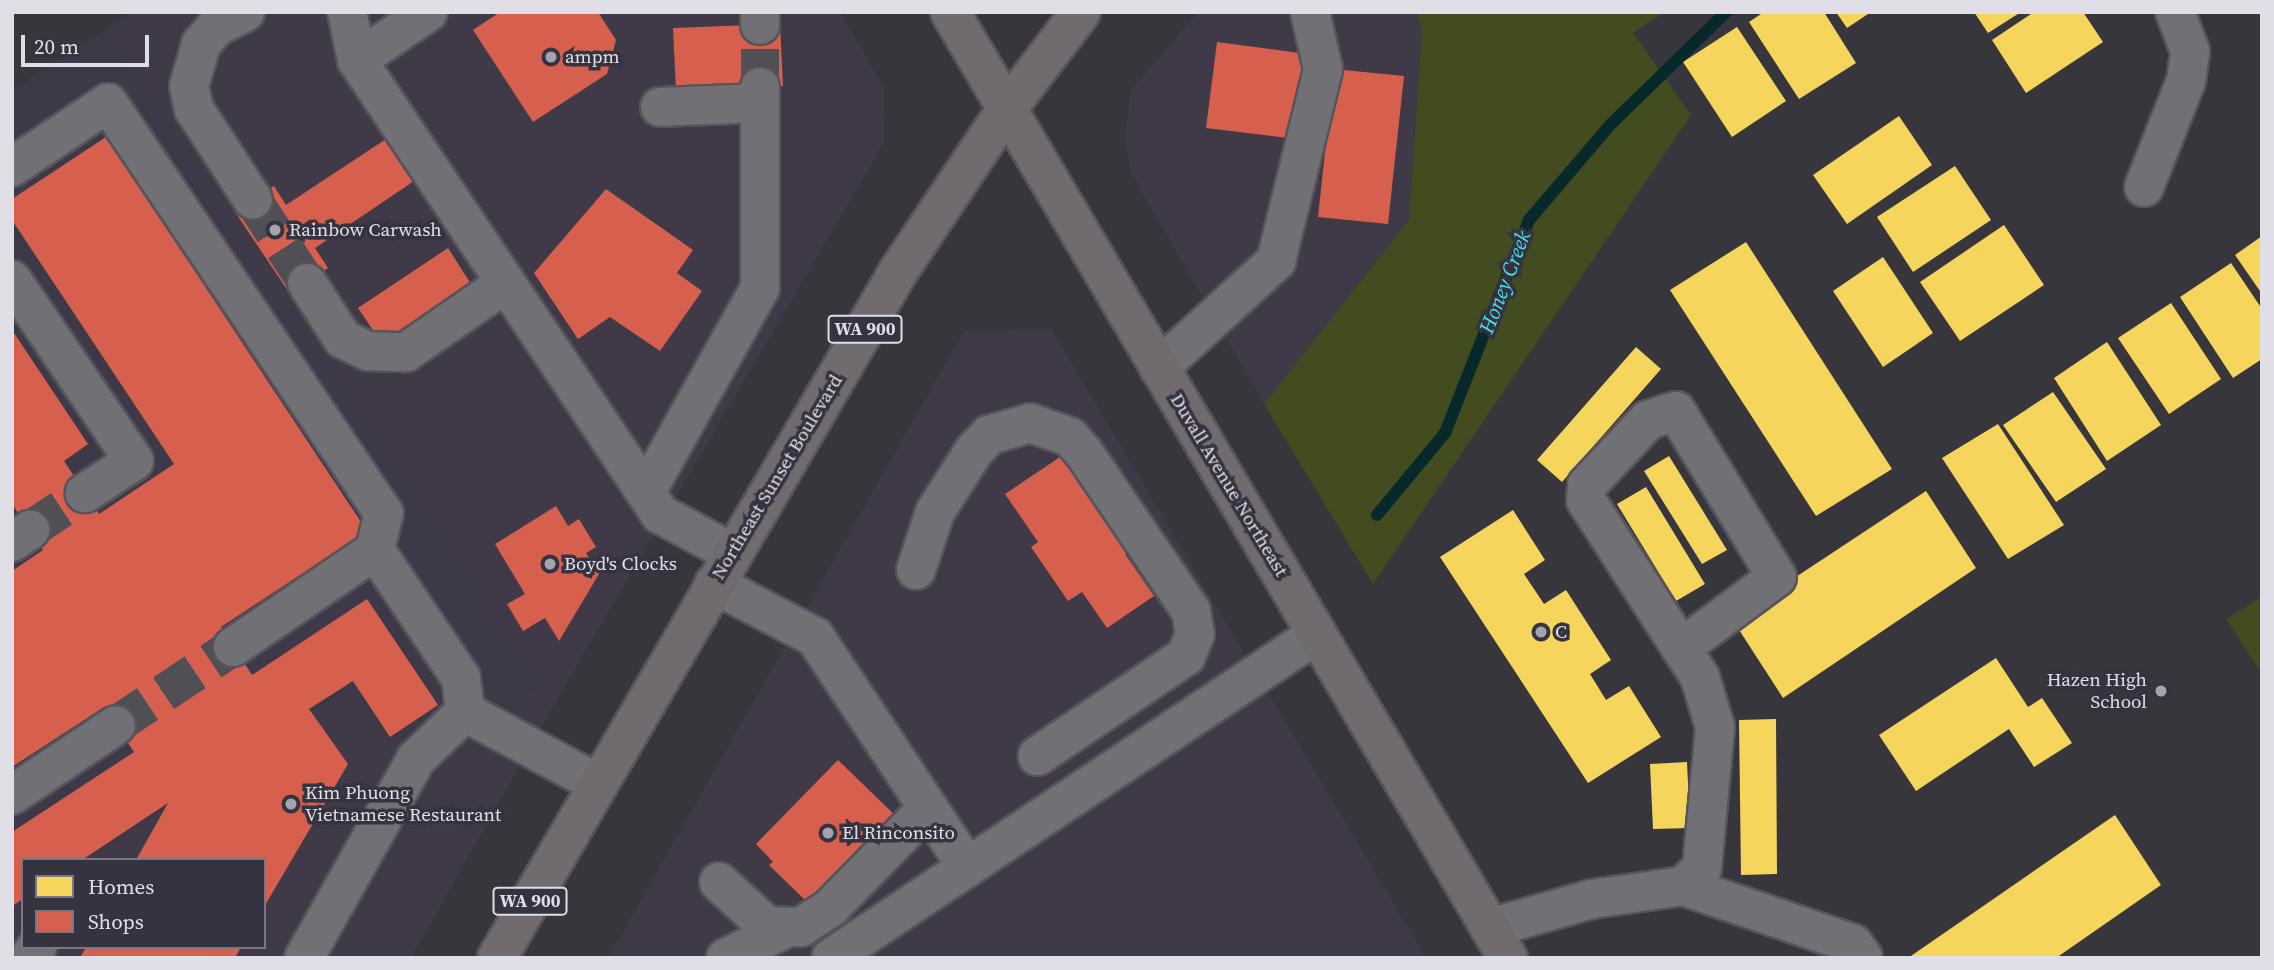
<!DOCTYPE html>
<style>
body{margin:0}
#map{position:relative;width:2274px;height:970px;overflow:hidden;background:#37363d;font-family:"Source Serif 4",serif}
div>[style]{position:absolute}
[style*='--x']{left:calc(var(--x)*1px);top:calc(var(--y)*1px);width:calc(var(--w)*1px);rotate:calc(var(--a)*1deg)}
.commercial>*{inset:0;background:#3f3948}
.industrial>*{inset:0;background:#3e3949}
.green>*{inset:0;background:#424c1e}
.homes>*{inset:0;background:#f6d55c}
.shops>*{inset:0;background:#d6604d}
.stream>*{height:12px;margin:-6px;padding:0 6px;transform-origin:6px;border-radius:6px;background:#08292c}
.minor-tunnel>*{height:38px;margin-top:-19px;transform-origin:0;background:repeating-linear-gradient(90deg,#504f56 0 38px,transparent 0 57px)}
.roads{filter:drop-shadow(2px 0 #56545b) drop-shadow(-2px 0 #56545b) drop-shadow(0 2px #56545b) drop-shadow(0 -2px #56545b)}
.minor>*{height:38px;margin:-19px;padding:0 19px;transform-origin:19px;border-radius:19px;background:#717075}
.major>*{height:38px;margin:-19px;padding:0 19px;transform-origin:19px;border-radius:19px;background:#716b6f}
.dots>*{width:19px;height:19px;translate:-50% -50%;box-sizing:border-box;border:4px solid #363340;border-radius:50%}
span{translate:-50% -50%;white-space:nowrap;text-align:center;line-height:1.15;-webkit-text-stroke:7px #363340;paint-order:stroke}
.shield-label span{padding:2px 5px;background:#363340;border:2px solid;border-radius:5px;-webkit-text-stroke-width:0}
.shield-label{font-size:18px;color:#e0dee6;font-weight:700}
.poi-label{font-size:19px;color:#e0dee6}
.left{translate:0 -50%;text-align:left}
.right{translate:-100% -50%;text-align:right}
.street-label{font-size:19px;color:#e0dee6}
.water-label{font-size:21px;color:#40e4ec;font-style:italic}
.frame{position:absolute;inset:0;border:14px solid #e0dee6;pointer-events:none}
.legend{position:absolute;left:21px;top:858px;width:245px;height:91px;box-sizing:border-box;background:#363340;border:2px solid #7a7782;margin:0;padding:9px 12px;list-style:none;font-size:21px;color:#e0dee6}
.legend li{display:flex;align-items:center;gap:14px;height:35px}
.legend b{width:35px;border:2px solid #7a7782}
.scale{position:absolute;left:21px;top:35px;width:128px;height:32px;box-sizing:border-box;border:4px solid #e0dee6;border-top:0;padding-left:9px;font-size:21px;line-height:24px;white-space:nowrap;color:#e0dee6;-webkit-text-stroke:5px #363340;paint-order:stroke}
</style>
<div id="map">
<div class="commercial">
<div style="clip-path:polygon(132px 12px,840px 12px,884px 88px,885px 141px,559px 696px,411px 958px,12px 958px,12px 909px,23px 902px,23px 947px,264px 947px,264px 860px,87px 860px,351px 685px,390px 744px,486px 681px,539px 686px,104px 30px)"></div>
<div style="clip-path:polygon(1198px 12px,1416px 12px,1422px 29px,1409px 220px,1264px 404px,1130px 171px,1125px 136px,1131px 90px)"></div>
<div style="clip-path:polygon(1051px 329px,1426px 958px,608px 958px,964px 331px)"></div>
</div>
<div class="industrial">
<div style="clip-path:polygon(104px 30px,539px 686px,504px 708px,486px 681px,390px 744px,350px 685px,87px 860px,23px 860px,23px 902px,12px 909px,12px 91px)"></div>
</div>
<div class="green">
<div style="clip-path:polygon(1416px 12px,1664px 12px,1633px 33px,1691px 115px,1373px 584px,1264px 404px,1409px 220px,1422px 29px)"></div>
<div style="clip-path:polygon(2262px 597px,2262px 674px,2226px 619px)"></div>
</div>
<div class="homes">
<div style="clip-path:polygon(1764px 12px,1824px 12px,1856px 63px,1799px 99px,1749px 22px)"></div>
<div style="clip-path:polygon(1836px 12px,1871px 12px,1847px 28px)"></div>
<div style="clip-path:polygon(1974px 12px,2021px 12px,1988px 33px)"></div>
<div style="clip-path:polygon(2034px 12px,2083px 12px,2103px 42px,2026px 93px,1992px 40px)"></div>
<div style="clip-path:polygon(1737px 27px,1786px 101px,1732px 137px,1683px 62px)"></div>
<div style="clip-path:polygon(1899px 116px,1932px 165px,1847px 224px,1813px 175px)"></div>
<div style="clip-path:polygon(1955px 166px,1991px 220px,1913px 272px,1877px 217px)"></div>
<div style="clip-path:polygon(2004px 225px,2044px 285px,1960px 341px,1920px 282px)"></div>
<div style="clip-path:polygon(2262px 236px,2262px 294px,2235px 255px)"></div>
<div style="clip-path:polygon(1746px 242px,1892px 469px,1816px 516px,1670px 290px)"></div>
<div style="clip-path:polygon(1883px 257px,1933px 333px,1883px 367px,1833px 291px)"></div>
<div style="clip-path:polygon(2231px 263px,2262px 309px,2262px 359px,2233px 378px,2180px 297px)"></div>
<div style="clip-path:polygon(2171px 303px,2221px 379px,2169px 414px,2118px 338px)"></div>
<div style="clip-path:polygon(2107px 342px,2161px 425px,2107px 461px,2054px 378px)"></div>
<div style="clip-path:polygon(1636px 347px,1661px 369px,1562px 482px,1537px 460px)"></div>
<div style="clip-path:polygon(2053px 392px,2106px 469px,2056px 502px,2003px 425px)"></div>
<div style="clip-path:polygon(1998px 424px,2064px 525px,2008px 559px,1942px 458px)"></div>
<div style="clip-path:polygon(1669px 456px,1727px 550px,1702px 564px,1644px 471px)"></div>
<div style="clip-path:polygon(1646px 487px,1705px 584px,1676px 601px,1617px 504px)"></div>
<div style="clip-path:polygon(1926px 491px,1976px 568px,1783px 698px,1732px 619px)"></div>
<div style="clip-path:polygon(1513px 510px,1545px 560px,1524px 574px,1544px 604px,1566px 590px,1611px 660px,1590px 674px,1606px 700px,1629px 686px,1661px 737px,1588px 783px,1440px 557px)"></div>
<div style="clip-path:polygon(1996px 658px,2028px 707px,2042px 698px,2072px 743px,2034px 767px,2009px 729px,1916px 791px,1879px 735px)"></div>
<div style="clip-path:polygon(1776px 719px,1777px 874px,1741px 875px,1739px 720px)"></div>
<div style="clip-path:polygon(1687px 762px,1690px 828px,1653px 829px,1650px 764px)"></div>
<div style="clip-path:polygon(2115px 815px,2161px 885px,2056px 958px,1908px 958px)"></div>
</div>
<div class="shops">
<div style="clip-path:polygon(500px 12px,598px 12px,616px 40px,607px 74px,533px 122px,473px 30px)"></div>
<div style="clip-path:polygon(780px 24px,783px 86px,676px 91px,673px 28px)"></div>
<div style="clip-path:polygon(1217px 42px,1315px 55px,1304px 140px,1206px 128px)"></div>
<div style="clip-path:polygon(1334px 69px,1404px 76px,1388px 224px,1318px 217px)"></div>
<div style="clip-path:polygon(106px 137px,367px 531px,221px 627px,252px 675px,367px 599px,438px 705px,390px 737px,353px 681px,309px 709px,348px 764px,264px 907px,264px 860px,136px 860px,168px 803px,82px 860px,23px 860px,23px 899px,12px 906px,12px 832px,134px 752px,104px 707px,12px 767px,12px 571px,43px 550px,12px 504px,12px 330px,88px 444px,64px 461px,99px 514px,174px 464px,12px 220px,12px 199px)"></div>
<div style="clip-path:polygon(386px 139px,414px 181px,315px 248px,328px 268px,290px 294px,235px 212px,274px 186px,286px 205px)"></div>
<div style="clip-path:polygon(606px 189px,693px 250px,677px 273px,702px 291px,660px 351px,610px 317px,578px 339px,534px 273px)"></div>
<div style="clip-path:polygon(448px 248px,471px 284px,381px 342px,358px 308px)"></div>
<div style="clip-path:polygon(1072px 449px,1137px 545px,1125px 554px,1154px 596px,1107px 628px,1082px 592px,1068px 601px,1031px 547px,1038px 542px,1005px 494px)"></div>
<div style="clip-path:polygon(556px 506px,568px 526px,579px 519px,596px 547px,586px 553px,599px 574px,559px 641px,545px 618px,523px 631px,507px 604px,525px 594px,495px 544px)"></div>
<div style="clip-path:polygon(838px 760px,901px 821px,810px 905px,769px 865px,773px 862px,756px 844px)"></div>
<div style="clip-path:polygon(86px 947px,241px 947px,235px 958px,80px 958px)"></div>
</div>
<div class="stream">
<div style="--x:1377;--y:515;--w:107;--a:-50.3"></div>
<div style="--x:1445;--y:433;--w:229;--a:-68.5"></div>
<div style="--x:1529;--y:220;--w:125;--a:-49.5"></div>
<div style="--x:1610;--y:125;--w:162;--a:-44.2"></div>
</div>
<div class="minor-tunnel">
<div style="--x:760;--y:87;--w:62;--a:-90"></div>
<div style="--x:253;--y:200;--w:99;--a:57"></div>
<div style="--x:30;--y:530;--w:66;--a:-33.9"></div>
<div style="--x:116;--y:725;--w:141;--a:-33.7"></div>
</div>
<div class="roads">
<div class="minor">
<div style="--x:245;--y:12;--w:33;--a:153"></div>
<div style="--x:216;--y:27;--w:23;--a:131"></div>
<div style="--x:201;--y:44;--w:44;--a:105.9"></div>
<div style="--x:189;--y:86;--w:24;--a:78"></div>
<div style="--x:194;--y:109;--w:108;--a:57"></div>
<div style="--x:347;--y:12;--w:49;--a:78.2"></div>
<div style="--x:428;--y:12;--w:86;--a:145.9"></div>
<div style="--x:357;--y:60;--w:546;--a:56.28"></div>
<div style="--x:660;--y:514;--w:82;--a:28.4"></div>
<div style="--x:760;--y:12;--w:13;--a:90"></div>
<div style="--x:660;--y:107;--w:100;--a:-2.3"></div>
<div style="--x:12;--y:167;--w:115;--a:-33.7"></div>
<div style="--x:108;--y:103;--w:494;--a:56.1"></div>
<div style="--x:384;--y:513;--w:38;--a:104"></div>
<div style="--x:375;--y:550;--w:154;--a:56.1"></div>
<div style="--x:461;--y:678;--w:34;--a:83"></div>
<div style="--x:2144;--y:187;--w:114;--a:-68.4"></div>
<div style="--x:2186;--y:81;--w:30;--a:-82"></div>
<div style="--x:2190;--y:51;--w:42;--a:-111"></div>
<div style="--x:12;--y:280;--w:218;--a:56"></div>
<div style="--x:134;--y:461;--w:59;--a:146.9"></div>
<div style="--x:307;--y:283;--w:67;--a:57.3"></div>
<div style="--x:343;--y:339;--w:28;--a:26"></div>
<div style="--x:368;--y:351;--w:38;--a:2"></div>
<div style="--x:406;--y:352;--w:121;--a:-34.6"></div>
<div style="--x:1159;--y:368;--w:159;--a:-42.4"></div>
<div style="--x:1276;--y:261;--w:198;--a:-76.2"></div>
<div style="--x:1323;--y:69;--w:58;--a:-102.8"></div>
<div style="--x:646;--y:492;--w:234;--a:-60.8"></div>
<div style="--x:760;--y:288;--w:201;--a:-90"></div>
<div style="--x:12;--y:542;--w:22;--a:-34"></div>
<div style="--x:916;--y:570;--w:61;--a:-71.9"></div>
<div style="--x:935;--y:512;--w:72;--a:-57.4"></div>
<div style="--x:974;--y:451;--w:22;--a:-47"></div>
<div style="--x:989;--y:435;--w:43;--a:-16.3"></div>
<div style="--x:1030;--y:423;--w:42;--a:19.3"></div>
<div style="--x:1070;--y:437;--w:21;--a:49"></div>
<div style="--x:1084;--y:453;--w:191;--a:55.9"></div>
<div style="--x:1191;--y:611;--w:23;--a:80"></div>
<div style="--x:1195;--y:634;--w:24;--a:112"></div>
<div style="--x:1186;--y:656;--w:179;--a:146"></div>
<div style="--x:714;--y:584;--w:114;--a:27.7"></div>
<div style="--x:815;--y:637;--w:276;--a:56.5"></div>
<div style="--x:233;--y:647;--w:172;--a:-34.3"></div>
<div style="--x:12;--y:795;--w:125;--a:-33.9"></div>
<div style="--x:719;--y:882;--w:65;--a:42.5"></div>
<div style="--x:767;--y:926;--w:34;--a:2"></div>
<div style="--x:801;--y:927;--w:35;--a:-33"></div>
<div style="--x:830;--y:908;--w:140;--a:-45.6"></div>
<div style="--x:1683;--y:886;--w:180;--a:18.8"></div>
<div style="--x:1853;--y:944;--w:17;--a:54"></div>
<div style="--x:1490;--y:928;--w:106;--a:-15.9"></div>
<div style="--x:1592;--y:899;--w:92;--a:-8.1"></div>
<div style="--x:1683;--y:886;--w:26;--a:-43"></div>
<div style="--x:1702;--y:868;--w:142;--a:-84.7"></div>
<div style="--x:1715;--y:727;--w:52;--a:-106.7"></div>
<div style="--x:1700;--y:677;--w:35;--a:-123"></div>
<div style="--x:1681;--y:648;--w:176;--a:-122.7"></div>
<div style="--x:1586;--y:500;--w:15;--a:-86"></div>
<div style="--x:1587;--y:485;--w:89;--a:-46.8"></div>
<div style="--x:1648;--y:420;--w:29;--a:-18"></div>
<div style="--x:1676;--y:411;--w:194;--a:58.7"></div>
<div style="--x:1777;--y:577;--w:119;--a:143.5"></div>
<div style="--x:29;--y:958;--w:14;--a:-54"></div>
<div style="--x:304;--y:958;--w:228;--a:-60.6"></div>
<div style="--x:416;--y:759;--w:68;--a:-43.8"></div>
<div style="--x:465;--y:712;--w:151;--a:28.4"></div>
<div style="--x:726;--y:958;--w:65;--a:-26.6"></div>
<div style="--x:831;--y:958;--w:584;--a:-33.69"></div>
</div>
<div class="major">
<div style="--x:950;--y:12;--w:1098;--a:59.47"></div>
<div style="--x:497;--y:958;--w:795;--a:-59.69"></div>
<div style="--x:898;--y:272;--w:195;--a:-56.3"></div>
<div style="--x:1006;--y:110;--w:123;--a:-52.6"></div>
</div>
</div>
<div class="dots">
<div style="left:551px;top:57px;background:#a5a3ab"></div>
<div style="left:275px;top:230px;background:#a5a3ab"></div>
<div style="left:550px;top:564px;background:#a5a3ab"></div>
<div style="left:1541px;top:632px;background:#a5a3ab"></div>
<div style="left:2161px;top:691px;background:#a5a3ab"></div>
<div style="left:291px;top:804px;background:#a5a3ab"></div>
<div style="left:828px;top:833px;background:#a5a3ab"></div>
</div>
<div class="shield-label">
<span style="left:865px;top:329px">WA 900</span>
<span style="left:530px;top:901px">WA 900</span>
</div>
<div class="poi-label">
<span class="left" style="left:565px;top:57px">ampm</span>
<span class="left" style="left:289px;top:230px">Rainbow Carwash</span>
<span class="left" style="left:564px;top:564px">Boyd's Clocks</span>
<span class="left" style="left:1555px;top:632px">C</span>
<span class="right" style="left:2147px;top:691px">Hazen High<br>School</span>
<span class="left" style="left:305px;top:804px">Kim Phuong<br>Vietnamese Restaurant</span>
<span class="left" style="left:842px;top:833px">El Rinconsito</span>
</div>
<div class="street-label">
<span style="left:777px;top:477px;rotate:-59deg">Northeast Sunset Boulevard</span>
<span style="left:1229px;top:485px;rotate:59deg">Duvall Avenue Northeast</span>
</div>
<div class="water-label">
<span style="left:1505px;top:282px;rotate:-69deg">Honey Creek</span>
</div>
<div class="frame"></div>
<ul class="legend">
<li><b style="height:19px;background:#f6d55c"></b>Homes</li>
<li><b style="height:19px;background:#d6604d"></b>Shops</li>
</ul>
<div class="scale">20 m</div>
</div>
